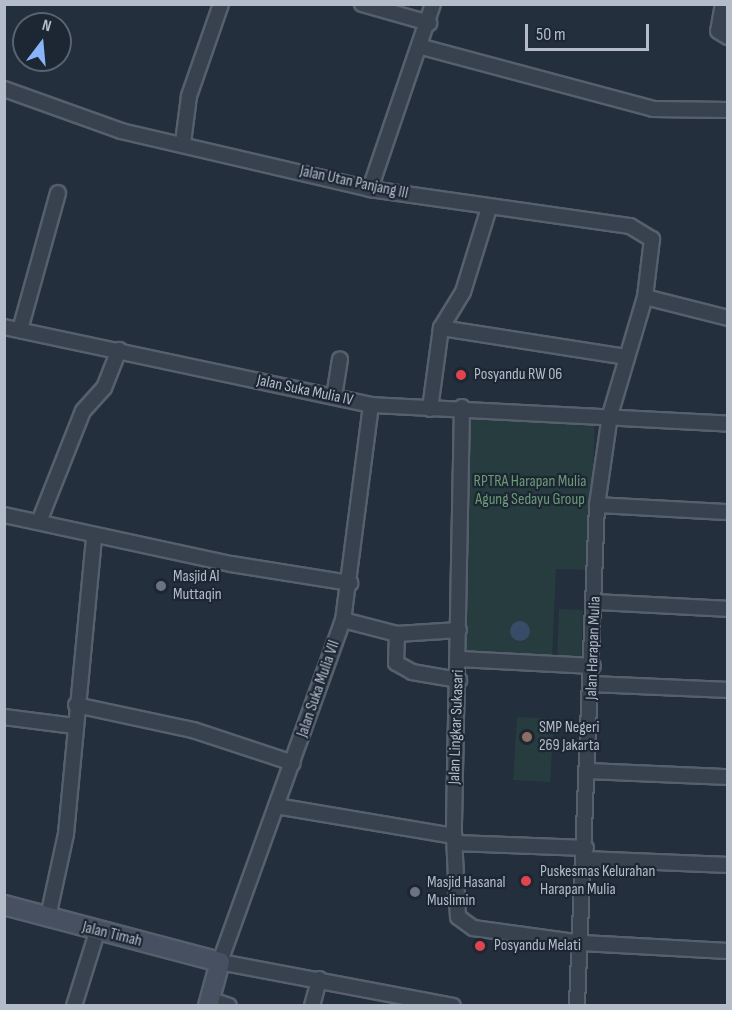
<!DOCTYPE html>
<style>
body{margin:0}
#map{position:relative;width:732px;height:1010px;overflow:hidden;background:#242f3e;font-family:"Sofia Sans Condensed",sans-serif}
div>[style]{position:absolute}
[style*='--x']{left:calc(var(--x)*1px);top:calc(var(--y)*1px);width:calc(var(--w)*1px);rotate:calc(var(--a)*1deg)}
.green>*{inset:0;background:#263c3f}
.water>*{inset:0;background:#394c67}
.round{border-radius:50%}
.roads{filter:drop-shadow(2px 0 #565f6c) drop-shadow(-2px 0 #565f6c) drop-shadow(0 2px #565f6c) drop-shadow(0 -2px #565f6c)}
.street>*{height:14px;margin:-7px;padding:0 7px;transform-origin:7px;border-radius:7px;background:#38414e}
.secondary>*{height:18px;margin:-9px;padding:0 9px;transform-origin:9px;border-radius:9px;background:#465061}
.dots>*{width:16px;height:16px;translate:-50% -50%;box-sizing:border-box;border:3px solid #1d2633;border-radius:50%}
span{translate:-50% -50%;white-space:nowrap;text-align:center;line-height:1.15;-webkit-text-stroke:4.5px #1d2633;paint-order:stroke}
.street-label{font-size:16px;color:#b4bcc9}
.poi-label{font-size:16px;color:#b4bcc9}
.left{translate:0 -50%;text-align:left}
.park-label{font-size:16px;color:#6b9a76}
.frame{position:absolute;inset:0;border:6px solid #b4bcc9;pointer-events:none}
.north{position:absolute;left:12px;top:12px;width:60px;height:60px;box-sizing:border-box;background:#1d2633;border:2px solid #59626f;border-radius:50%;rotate:16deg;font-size:16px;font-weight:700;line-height:24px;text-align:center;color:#b4bcc9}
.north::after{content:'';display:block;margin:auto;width:21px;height:27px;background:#8ab4f8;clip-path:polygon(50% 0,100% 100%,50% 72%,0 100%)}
.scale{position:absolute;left:525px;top:24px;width:124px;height:27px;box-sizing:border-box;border:3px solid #b4bcc9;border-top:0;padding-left:8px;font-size:18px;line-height:21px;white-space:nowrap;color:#b4bcc9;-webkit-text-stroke:4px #1d2633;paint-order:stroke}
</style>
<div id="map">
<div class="green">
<div style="clip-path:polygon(470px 414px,595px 421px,589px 570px,556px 569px,552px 659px,463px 653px)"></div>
<div style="clip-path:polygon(559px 609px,583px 610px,581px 662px,557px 661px)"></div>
<div style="clip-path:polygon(517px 717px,554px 719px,550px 782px,513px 780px)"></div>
</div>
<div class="water">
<div class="round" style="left:510px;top:621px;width:20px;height:20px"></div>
</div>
<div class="roads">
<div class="street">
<div style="--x:362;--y:4;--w:70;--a:15.8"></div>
<div style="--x:723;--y:4;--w:27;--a:100"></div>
<div style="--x:718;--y:31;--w:12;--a:31"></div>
<div style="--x:422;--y:47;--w:239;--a:15"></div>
<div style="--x:653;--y:109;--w:75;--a:0.8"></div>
<div style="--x:4;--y:89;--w:124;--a:19.7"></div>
<div style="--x:121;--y:131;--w:256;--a:13.1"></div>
<div style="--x:370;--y:189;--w:263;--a:8.1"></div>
<div style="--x:630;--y:226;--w:26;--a:31"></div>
<div style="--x:652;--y:239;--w:58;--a:96.9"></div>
<div style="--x:645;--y:297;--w:123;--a:106.5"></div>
<div style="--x:610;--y:415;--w:91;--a:98.2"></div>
<div style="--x:597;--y:505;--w:501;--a:92.29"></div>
<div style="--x:183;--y:143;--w:47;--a:-82.7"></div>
<div style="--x:189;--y:96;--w:97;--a:-70.8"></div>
<div style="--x:370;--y:189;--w:195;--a:-71.2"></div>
<div style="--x:645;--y:297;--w:86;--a:14.2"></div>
<div style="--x:4;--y:327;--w:375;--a:12"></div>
<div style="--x:371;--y:405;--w:358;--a:3"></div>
<div style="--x:441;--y:328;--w:188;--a:8.9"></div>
<div style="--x:20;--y:330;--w:142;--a:-74.5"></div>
<div style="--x:334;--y:397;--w:38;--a:-81"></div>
<div style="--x:371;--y:405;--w:217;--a:97.4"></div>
<div style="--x:343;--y:620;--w:363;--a:109.8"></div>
<div style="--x:220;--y:962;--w:237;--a:10.7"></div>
<div style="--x:462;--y:407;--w:429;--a:91.1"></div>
<div style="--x:454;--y:836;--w:81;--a:87.2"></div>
<div style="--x:458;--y:917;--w:19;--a:36"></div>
<div style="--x:473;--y:928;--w:110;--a:7.8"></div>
<div style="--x:582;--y:943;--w:146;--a:3.1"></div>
<div style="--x:430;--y:409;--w:82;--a:-82.3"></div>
<div style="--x:441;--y:328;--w:42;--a:-58.6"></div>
<div style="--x:463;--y:292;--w:88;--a:-72.8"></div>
<div style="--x:597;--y:505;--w:131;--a:3.1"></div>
<div style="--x:4;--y:515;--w:232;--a:12.2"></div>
<div style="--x:231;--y:564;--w:121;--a:9.1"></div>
<div style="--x:39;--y:522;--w:119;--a:-68.4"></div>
<div style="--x:83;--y:411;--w:31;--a:-48"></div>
<div style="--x:104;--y:388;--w:41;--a:-68.5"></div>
<div style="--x:596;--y:602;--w:132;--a:3"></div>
<div style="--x:343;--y:620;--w:56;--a:14.5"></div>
<div style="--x:397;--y:634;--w:62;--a:-3.7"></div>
<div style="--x:397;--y:634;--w:29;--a:92"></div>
<div style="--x:396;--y:663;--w:18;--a:29"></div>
<div style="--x:412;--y:672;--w:48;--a:9.7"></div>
<div style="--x:459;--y:659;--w:134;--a:3"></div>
<div style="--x:592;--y:684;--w:136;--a:2.5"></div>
<div style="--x:76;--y:705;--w:120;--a:12.1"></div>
<div style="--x:193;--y:730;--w:105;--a:18.3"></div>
<div style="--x:4;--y:717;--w:71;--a:7.3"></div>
<div style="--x:589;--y:771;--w:139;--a:2.5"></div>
<div style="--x:276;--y:806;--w:181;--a:9.6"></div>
<div style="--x:455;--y:843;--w:131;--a:2.2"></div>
<div style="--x:585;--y:859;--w:143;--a:2.4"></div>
<div style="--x:48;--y:917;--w:85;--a:-77.8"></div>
<div style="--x:66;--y:834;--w:298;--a:-84.6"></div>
<div style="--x:209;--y:999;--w:21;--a:19"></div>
<div style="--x:74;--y:1006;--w:77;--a:-72.7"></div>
<div style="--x:312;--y:1006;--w:28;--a:-75"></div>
</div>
<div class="secondary">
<div style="--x:4;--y:905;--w:223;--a:14.8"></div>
<div style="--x:220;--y:962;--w:46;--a:105.3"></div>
</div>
</div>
<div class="dots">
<div style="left:461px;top:375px;background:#e0444e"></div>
<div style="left:161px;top:586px;background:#6b7280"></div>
<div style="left:527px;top:737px;background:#8d6e63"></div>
<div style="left:526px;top:881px;background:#e0444e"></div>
<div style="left:415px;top:892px;background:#6b7280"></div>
<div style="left:480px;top:946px;background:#e0444e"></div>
</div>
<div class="street-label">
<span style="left:354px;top:183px;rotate:12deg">Jalan Utan Panjang III</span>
<span style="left:305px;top:391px;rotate:12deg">Jalan Suka Mulia IV</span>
<span style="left:594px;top:648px;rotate:-88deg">Jalan Harapan Mulia</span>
<span style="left:319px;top:689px;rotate:-71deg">Jalan Suka Mulia VII</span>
<span style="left:457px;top:727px;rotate:-88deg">Jalan Lingkar Sukasari</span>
<span style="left:112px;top:935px;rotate:14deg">Jalan Timah</span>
</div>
<div class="poi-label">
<span class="left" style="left:474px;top:375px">Posyandu RW 06</span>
<span class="left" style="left:173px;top:586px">Masjid Al<br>Muttaqin</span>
<span class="left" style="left:539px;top:737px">SMP Negeri<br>269 Jakarta</span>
<span class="left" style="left:540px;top:881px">Puskesmas Kelurahan<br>Harapan Mulia</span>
<span class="left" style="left:427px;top:892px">Masjid Hasanal<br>Muslimin</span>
<span class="left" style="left:494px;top:946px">Posyandu Melati</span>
</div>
<div class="park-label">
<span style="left:530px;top:491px">RPTRA Harapan Mulia<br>Agung Sedayu Group</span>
</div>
<div class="frame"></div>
<div class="north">N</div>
<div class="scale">50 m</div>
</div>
